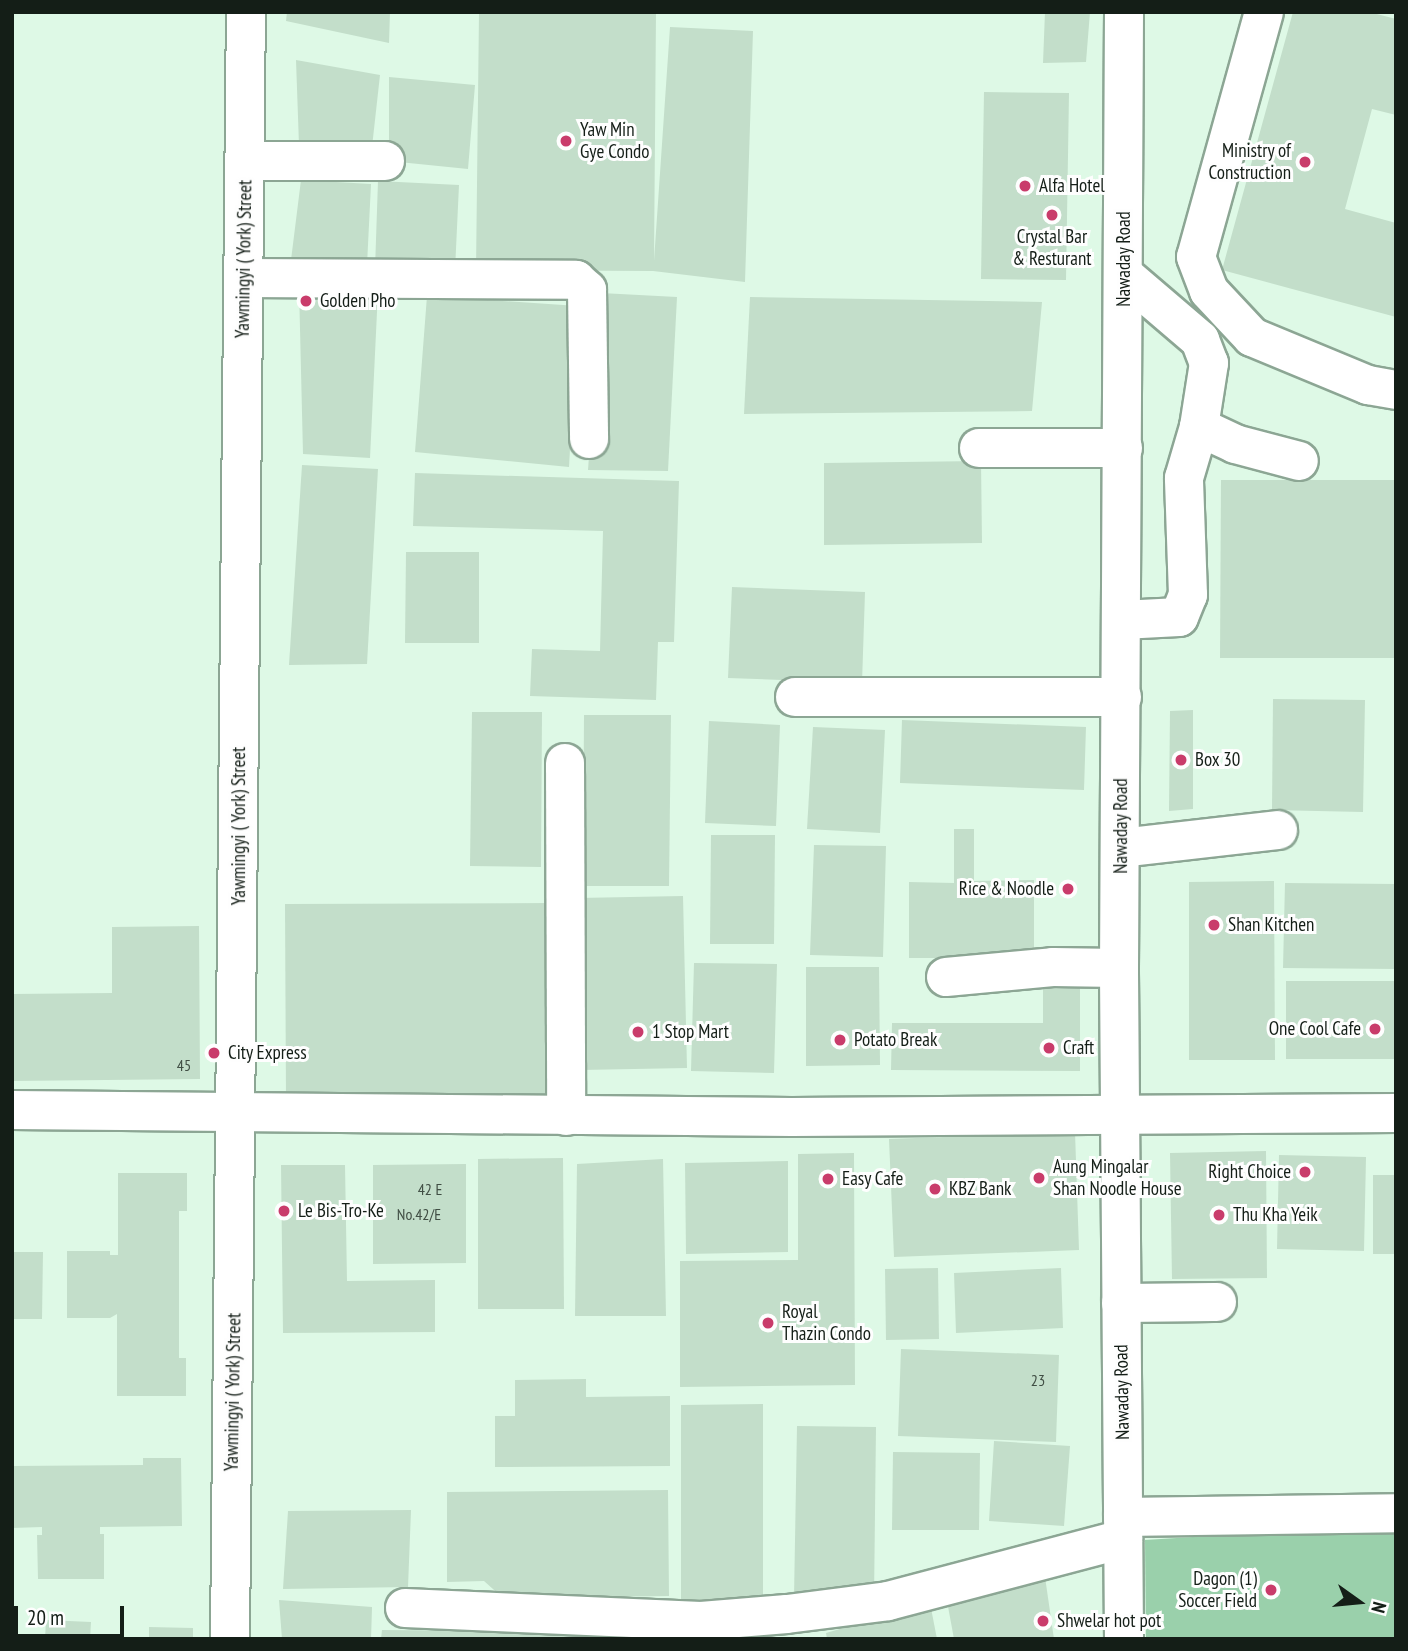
<!DOCTYPE html>
<style>
body{margin:0}
#map{position:relative;width:1408px;height:1651px;overflow:hidden;background:#def9e6;font-family:"PT Sans Narrow",sans-serif}
div>[style]{position:absolute}
[style*='--x']{left:calc(var(--x)*1px);top:calc(var(--y)*1px);width:calc(var(--w)*1px);rotate:calc(var(--a)*1deg)}
.green>*{inset:0;background:#9ad0ab}
.building>*{inset:0;background:#c3deca}
.roads{filter:drop-shadow(2px 0 #8ca694) drop-shadow(-2px 0 #8ca694) drop-shadow(0 2px #8ca694) drop-shadow(0 -2px #8ca694)}
.minor>*{height:38px;margin:-19px;padding:0 19px;transform-origin:19px;border-radius:19px;background:#fff}
.dots>*{width:19px;height:19px;translate:-50% -50%;box-sizing:border-box;border:4px solid #fefefe;border-radius:50%}
span{translate:-50% -50%;white-space:nowrap;text-align:center;line-height:1.15;-webkit-text-stroke:6px #fefefe;paint-order:stroke}
.number-label{font-size:16px;color:#404e44}
.number-label span{-webkit-text-stroke-width:0}
.poi-label{font-size:19px;color:#141e17}
.left{translate:0 -50%;text-align:left}
.right{translate:-100% -50%;text-align:right}
.street-label{font-size:19px;color:#141e17}
.frame{position:absolute;inset:0;border:14px solid #141e17;pointer-events:none}
.north{position:absolute;left:1324px;top:1567px;width:70px;height:70px;-webkit-text-stroke:5px #fefefe;paint-order:stroke;rotate:105deg;font-size:19px;font-weight:700;line-height:28px;text-align:center;color:#141e17}
.north::after{content:'';display:block;margin:auto;width:24px;height:32px;background:#141e17;clip-path:polygon(50% 0,100% 100%,50% 72%,0 100%)}
.scale{position:absolute;left:14px;top:1606px;width:110px;height:32px;box-sizing:border-box;border:4px solid #141e17;border-top:0;padding-left:9px;font-size:21px;line-height:24px;white-space:nowrap;color:#141e17;-webkit-text-stroke:5px #fefefe;paint-order:stroke}
</style>
<div id="map">
<div class="green">
<div style="clip-path:polygon(1396px 1524px,1396px 1639px,1146px 1639px,1145px 1540px)"></div>
</div>
<div class="building">
<div style="clip-path:polygon(287px 12px,390px 12px,389px 43px,286px 21px)"></div>
<div style="clip-path:polygon(479px 12px,656px 12px,654px 261px,670px 27px,753px 31px,745px 282px,653px 271px,476px 270px)"></div>
<div style="clip-path:polygon(1045px 12px,1090px 12px,1086px 62px,1043px 63px)"></div>
<div style="clip-path:polygon(1293px 12px,1369px 12px,1396px 19px,1396px 115px,1372px 109px,1345px 209px,1396px 223px,1396px 317px,1222px 270px)"></div>
<div style="clip-path:polygon(296px 60px,380px 75px,372px 147px,299px 145px)"></div>
<div style="clip-path:polygon(389px 77px,475px 85px,468px 169px,389px 161px)"></div>
<div style="clip-path:polygon(984px 92px,1069px 93px,1066px 280px,981px 279px)"></div>
<div style="clip-path:polygon(301px 180px,371px 184px,367px 265px,291px 260px)"></div>
<div style="clip-path:polygon(378px 181px,459px 185px,455px 270px,375px 269px)"></div>
<div style="clip-path:polygon(299px 287px,378px 291px,370px 458px,303px 454px)"></div>
<div style="clip-path:polygon(601px 293px,677px 297px,668px 471px,588px 470px)"></div>
<div style="clip-path:polygon(427px 296px,578px 306px,569px 467px,415px 452px)"></div>
<div style="clip-path:polygon(750px 297px,1042px 302px,1032px 411px,744px 414px)"></div>
<div style="clip-path:polygon(981px 461px,982px 543px,824px 545px,824px 463px)"></div>
<div style="clip-path:polygon(302px 465px,378px 469px,367px 664px,289px 665px)"></div>
<div style="clip-path:polygon(415px 473px,679px 481px,674px 642px,658px 642px,656px 700px,530px 696px,532px 649px,600px 651px,603px 531px,413px 526px)"></div>
<div style="clip-path:polygon(1221px 480px,1396px 480px,1396px 658px,1220px 658px)"></div>
<div style="clip-path:polygon(406px 552px,479px 552px,479px 643px,405px 643px)"></div>
<div style="clip-path:polygon(732px 587px,865px 592px,862px 683px,728px 678px)"></div>
<div style="clip-path:polygon(1273px 699px,1365px 700px,1363px 812px,1272px 810px)"></div>
<div style="clip-path:polygon(1193px 710px,1193px 809px,1169px 811px,1170px 711px)"></div>
<div style="clip-path:polygon(472px 712px,542px 712px,541px 867px,470px 866px)"></div>
<div style="clip-path:polygon(584px 715px,671px 715px,669px 886px,583px 886px)"></div>
<div style="clip-path:polygon(902px 720px,1086px 727px,1084px 790px,900px 783px)"></div>
<div style="clip-path:polygon(709px 721px,780px 725px,776px 826px,705px 823px)"></div>
<div style="clip-path:polygon(813px 727px,885px 730px,880px 833px,807px 829px)"></div>
<div style="clip-path:polygon(954px 829px,974px 829px,974px 881px,1034px 880px,1034px 958px,909px 958px,909px 882px,954px 883px)"></div>
<div style="clip-path:polygon(711px 835px,775px 835px,774px 944px,710px 944px)"></div>
<div style="clip-path:polygon(814px 845px,886px 846px,883px 957px,810px 955px)"></div>
<div style="clip-path:polygon(1274px 881px,1275px 1060px,1189px 1060px,1189px 882px)"></div>
<div style="clip-path:polygon(1285px 883px,1396px 884px,1396px 969px,1283px 968px)"></div>
<div style="clip-path:polygon(683px 896px,687px 1068px,581px 1070px,578px 898px)"></div>
<div style="clip-path:polygon(550px 903px,550px 1097px,286px 1099px,285px 904px)"></div>
<div style="clip-path:polygon(199px 926px,200px 1079px,12px 1081px,12px 994px,112px 993px,112px 927px)"></div>
<div style="clip-path:polygon(694px 963px,777px 964px,774px 1073px,691px 1071px)"></div>
<div style="clip-path:polygon(806px 967px,879px 967px,880px 1065px,806px 1066px)"></div>
<div style="clip-path:polygon(1286px 981px,1396px 981px,1396px 1059px,1286px 1059px)"></div>
<div style="clip-path:polygon(1043px 984px,1080px 985px,1080px 1071px,891px 1070px,892px 1023px,1043px 1023px)"></div>
<div style="clip-path:polygon(1075px 1132px,1079px 1250px,894px 1257px,889px 1139px)"></div>
<div style="clip-path:polygon(1266px 1151px,1267px 1278px,1172px 1279px,1170px 1153px)"></div>
<div style="clip-path:polygon(854px 1153px,855px 1385px,680px 1387px,680px 1261px,798px 1260px,798px 1154px)"></div>
<div style="clip-path:polygon(1279px 1155px,1366px 1157px,1364px 1251px,1277px 1249px)"></div>
<div style="clip-path:polygon(563px 1158px,564px 1309px,478px 1309px,478px 1159px)"></div>
<div style="clip-path:polygon(663px 1159px,666px 1316px,575px 1316px,577px 1164px)"></div>
<div style="clip-path:polygon(788px 1161px,788px 1252px,686px 1254px,685px 1163px)"></div>
<div style="clip-path:polygon(466px 1164px,466px 1263px,373px 1264px,373px 1165px)"></div>
<div style="clip-path:polygon(281px 1165px,345px 1165px,347px 1281px,435px 1280px,435px 1332px,283px 1333px)"></div>
<div style="clip-path:polygon(118px 1173px,187px 1173px,187px 1211px,179px 1211px,179px 1358px,186px 1358px,186px 1396px,117px 1396px,117px 1314px,110px 1318px,67px 1318px,67px 1251px,110px 1251px,110px 1255px,118px 1255px)"></div>
<div style="clip-path:polygon(1373px 1175px,1396px 1175px,1396px 1254px,1373px 1254px)"></div>
<div style="clip-path:polygon(12px 1252px,43px 1252px,42px 1319px,12px 1319px)"></div>
<div style="clip-path:polygon(938px 1268px,939px 1339px,886px 1340px,885px 1269px)"></div>
<div style="clip-path:polygon(1061px 1268px,1063px 1328px,956px 1333px,954px 1273px)"></div>
<div style="clip-path:polygon(901px 1349px,1059px 1355px,1056px 1442px,898px 1436px)"></div>
<div style="clip-path:polygon(586px 1379px,586px 1397px,670px 1396px,670px 1466px,495px 1467px,495px 1416px,515px 1416px,515px 1380px)"></div>
<div style="clip-path:polygon(763px 1404px,763px 1611px,681px 1611px,681px 1405px)"></div>
<div style="clip-path:polygon(797px 1426px,876px 1427px,874px 1599px,794px 1598px)"></div>
<div style="clip-path:polygon(994px 1441px,1070px 1446px,1064px 1526px,989px 1521px)"></div>
<div style="clip-path:polygon(893px 1452px,980px 1453px,979px 1530px,892px 1530px)"></div>
<div style="clip-path:polygon(143px 1458px,181px 1458px,182px 1526px,100px 1527px,100px 1534px,104px 1534px,104px 1579px,38px 1579px,37px 1535px,42px 1535px,42px 1527px,12px 1528px,12px 1466px,143px 1465px)"></div>
<div style="clip-path:polygon(668px 1490px,669px 1596px,503px 1598px,484px 1581px,447px 1582px,447px 1492px)"></div>
<div style="clip-path:polygon(411px 1510px,408px 1587px,283px 1589px,288px 1511px)"></div>
<div style="clip-path:polygon(1045px 1577px,1054px 1639px,954px 1639px,947px 1601px)"></div>
<div style="clip-path:polygon(279px 1600px,372px 1607px,371px 1639px,282px 1639px)"></div>
<div style="clip-path:polygon(930px 1603px,937px 1639px,827px 1639px,826px 1633px)"></div>
<div style="clip-path:polygon(46px 1620px,91px 1622px,90px 1639px,45px 1639px)"></div>
<div style="clip-path:polygon(149px 1627px,193px 1628px,193px 1639px,149px 1639px)"></div>
<div style="clip-path:polygon(382px 1630px,634px 1632px,634px 1639px,381px 1639px)"></div>
</div>
<div class="roads">
<div class="minor">
<div style="--x:1264;--y:12;--w:254;--a:105.5"></div>
<div style="--x:1196;--y:257;--w:36;--a:69"></div>
<div style="--x:1209;--y:291;--w:63;--a:46.9"></div>
<div style="--x:1252;--y:337;--w:126;--a:22.5"></div>
<div style="--x:1368;--y:385;--w:28;--a:10"></div>
<div style="--x:245;--y:161;--w:140;--a:0"></div>
<div style="--x:1124;--y:275;--w:100;--a:40.5"></div>
<div style="--x:1200;--y:340;--w:25;--a:69"></div>
<div style="--x:1209;--y:363;--w:65;--a:98.9"></div>
<div style="--x:1199;--y:427;--w:40;--a:25"></div>
<div style="--x:1235;--y:444;--w:66;--a:14.9"></div>
<div style="--x:244;--y:278;--w:332;--a:0.3"></div>
<div style="--x:576;--y:280;--w:15;--a:42"></div>
<div style="--x:587;--y:290;--w:149;--a:89.2"></div>
<div style="--x:979;--y:448;--w:144;--a:0"></div>
<div style="--x:1122;--y:620;--w:57;--a:-3"></div>
<div style="--x:1179;--y:617;--w:24;--a:-68"></div>
<div style="--x:1188;--y:595;--w:117;--a:-92"></div>
<div style="--x:1184;--y:478;--w:53;--a:-73.6"></div>
<div style="--x:795;--y:697;--w:327;--a:0"></div>
<div style="--x:565;--y:763;--w:353;--a:89.8"></div>
<div style="--x:1121;--y:848;--w:158;--a:-6.5"></div>
<div style="--x:946;--y:977;--w:107;--a:-5.3"></div>
<div style="--x:1053;--y:967;--w:66;--a:0.9"></div>
<div style="--x:12;--y:1110;--w:780;--a:0.51"></div>
<div style="--x:792;--y:1117;--w:604;--a:-0.38"></div>
<div style="--x:1121;--y:1303;--w:96;--a:-0.6"></div>
<div style="--x:1123;--y:1517;--w:273;--a:-0.8"></div>
<div style="--x:405;--y:1608;--w:296;--a:2.5"></div>
<div style="--x:701;--y:1621;--w:86;--a:-4.7"></div>
<div style="--x:787;--y:1614;--w:102;--a:-7.3"></div>
<div style="--x:888;--y:1601;--w:243;--a:-14.8"></div>
<div style="--x:230;--y:1639;--w:1627;--a:-89.44"></div>
<div style="--x:1124;--y:1639;--w:671;--a:-90.43"></div>
<div style="--x:1119;--y:968;--w:956;--a:-89.7"></div>
</div>
</div>
<div class="dots">
<div style="left:566px;top:141px;background:#c93c6b"></div>
<div style="left:1305px;top:162px;background:#c93c6b"></div>
<div style="left:1025px;top:186px;background:#c93c6b"></div>
<div style="left:1052px;top:215px;background:#c93c6b"></div>
<div style="left:306px;top:301px;background:#c93c6b"></div>
<div style="left:1181px;top:760px;background:#c93c6b"></div>
<div style="left:1068px;top:889px;background:#c93c6b"></div>
<div style="left:1214px;top:925px;background:#c93c6b"></div>
<div style="left:1375px;top:1029px;background:#c93c6b"></div>
<div style="left:638px;top:1032px;background:#c93c6b"></div>
<div style="left:840px;top:1040px;background:#c93c6b"></div>
<div style="left:1049px;top:1048px;background:#c93c6b"></div>
<div style="left:214px;top:1053px;background:#c93c6b"></div>
<div style="left:1305px;top:1172px;background:#c93c6b"></div>
<div style="left:1039px;top:1178px;background:#c93c6b"></div>
<div style="left:828px;top:1179px;background:#c93c6b"></div>
<div style="left:935px;top:1189px;background:#c93c6b"></div>
<div style="left:284px;top:1211px;background:#c93c6b"></div>
<div style="left:1219px;top:1215px;background:#c93c6b"></div>
<div style="left:768px;top:1323px;background:#c93c6b"></div>
<div style="left:1271px;top:1590px;background:#c93c6b"></div>
<div style="left:1043px;top:1621px;background:#c93c6b"></div>
</div>
<div class="number-label">
<span style="left:184px;top:1065px">45</span>
<span style="left:430px;top:1189px">42 E</span>
<span style="left:419px;top:1214px">No.42/E</span>
<span style="left:1038px;top:1380px">23</span>
</div>
<div class="poi-label">
<span class="left" style="left:580px;top:141px">Yaw Min<br>Gye Condo</span>
<span class="right" style="left:1291px;top:162px">Ministry of<br>Construction</span>
<span class="left" style="left:1039px;top:186px">Alfa Hotel</span>
<span style="left:1052px;top:248px">Crystal Bar<br>&amp; Resturant</span>
<span class="left" style="left:320px;top:301px">Golden Pho</span>
<span class="left" style="left:1195px;top:760px">Box 30</span>
<span class="right" style="left:1054px;top:889px">Rice &amp; Noodle</span>
<span class="left" style="left:1228px;top:925px">Shan Kitchen</span>
<span class="right" style="left:1361px;top:1029px">One Cool Cafe</span>
<span class="left" style="left:652px;top:1032px">1 Stop Mart</span>
<span class="left" style="left:854px;top:1040px">Potato Break</span>
<span class="left" style="left:1063px;top:1048px">Craft</span>
<span class="left" style="left:228px;top:1053px">City Express</span>
<span class="left" style="left:1053px;top:1178px">Aung Mingalar<br>Shan Noodle House</span>
<span class="right" style="left:1291px;top:1172px">Right Choice</span>
<span class="left" style="left:842px;top:1179px">Easy Cafe</span>
<span class="left" style="left:949px;top:1189px">KBZ Bank</span>
<span class="left" style="left:298px;top:1211px">Le Bis-Tro-Ke</span>
<span class="left" style="left:1233px;top:1215px">Thu Kha Yeik</span>
<span class="left" style="left:782px;top:1323px">Royal<br>Thazin Condo</span>
<span class="right" style="left:1257px;top:1590px">Dagon (1)<br>Soccer Field</span>
<span class="left" style="left:1057px;top:1621px">Shwelar hot pot</span>
</div>
<div class="street-label">
<span style="left:244px;top:259px;rotate:-89deg">Yawmingyi ( York) Street</span>
<span style="left:1124px;top:259px;rotate:-90deg">Nawaday Road</span>
<span style="left:239px;top:826px;rotate:-90deg">Yawmingyi ( York) Street</span>
<span style="left:1121px;top:826px;rotate:-90deg">Nawaday Road</span>
<span style="left:233px;top:1392px;rotate:-89deg">Yawmingyi ( York) Street</span>
<span style="left:1122px;top:1392px;rotate:-91deg">Nawaday Road</span>
</div>
<div class="frame"></div>
<div class="north">N</div>
<div class="scale">20 m</div>
</div>
